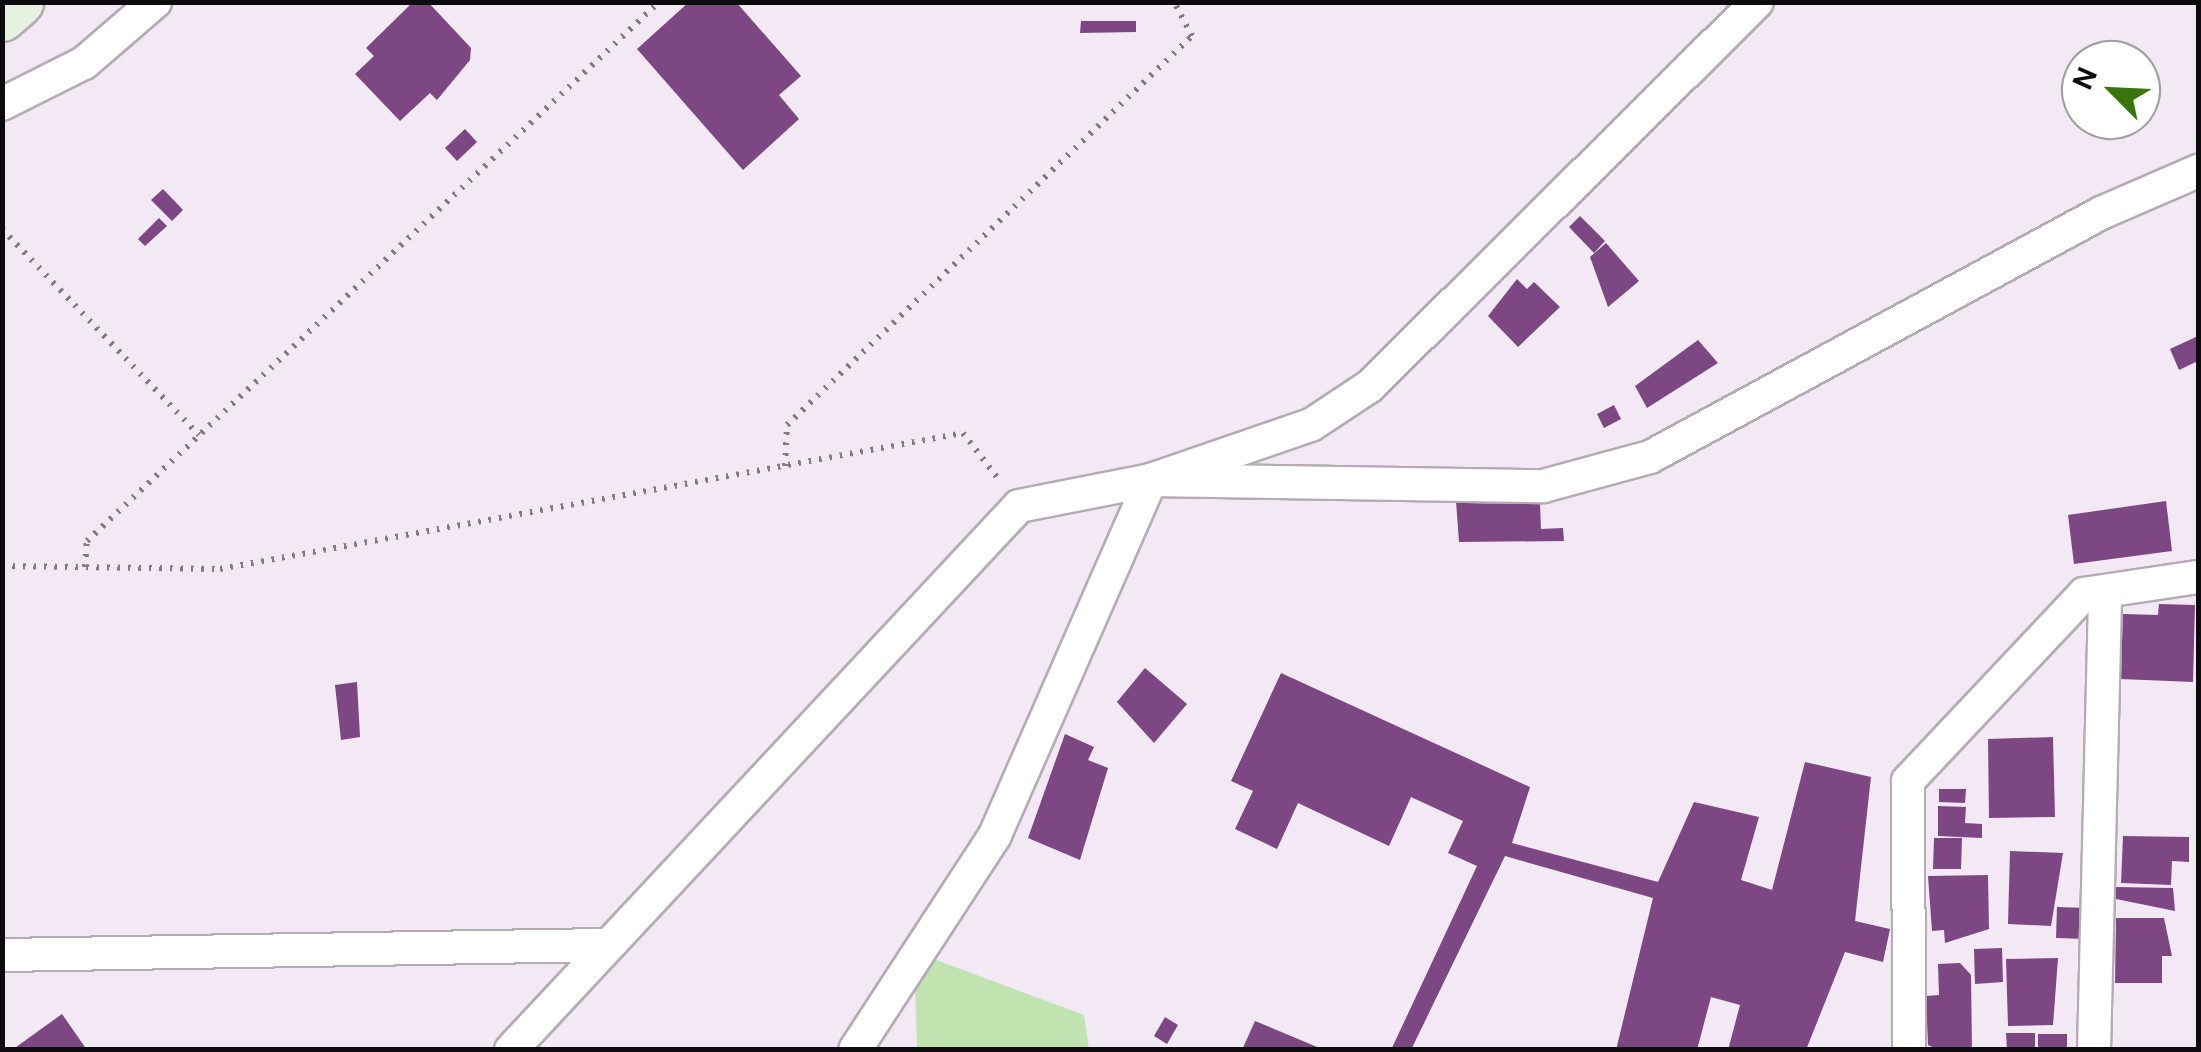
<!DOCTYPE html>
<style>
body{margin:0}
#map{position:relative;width:2201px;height:1052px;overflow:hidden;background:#f3e9f4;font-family:"DM Sans",sans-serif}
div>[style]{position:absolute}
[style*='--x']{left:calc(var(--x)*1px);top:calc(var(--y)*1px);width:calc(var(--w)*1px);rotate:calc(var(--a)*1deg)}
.green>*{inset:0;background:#bfe4af}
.building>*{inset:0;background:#7c4782}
.path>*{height:6px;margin-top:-3px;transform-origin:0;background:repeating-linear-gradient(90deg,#827b82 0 2.5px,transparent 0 10.5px)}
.roads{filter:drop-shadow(2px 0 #b4abb5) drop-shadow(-2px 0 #b4abb5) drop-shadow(0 2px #b4abb5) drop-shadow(0 -2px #b4abb5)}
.minor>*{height:32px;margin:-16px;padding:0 16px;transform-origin:16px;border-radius:16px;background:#fff}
.secondary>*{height:48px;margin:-24px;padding:0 24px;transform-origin:24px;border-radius:24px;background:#e5f2df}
span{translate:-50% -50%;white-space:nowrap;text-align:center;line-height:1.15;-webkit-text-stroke:10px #fff;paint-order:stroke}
.frame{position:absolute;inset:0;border:5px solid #0e0b0e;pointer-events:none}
.north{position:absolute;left:2061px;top:40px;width:100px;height:100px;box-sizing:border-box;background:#fff;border:2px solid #9f9d9f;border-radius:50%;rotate:294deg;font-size:28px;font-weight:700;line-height:40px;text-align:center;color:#0e0b0e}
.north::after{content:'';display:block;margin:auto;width:35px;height:45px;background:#38750d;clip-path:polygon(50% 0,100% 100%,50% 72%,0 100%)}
</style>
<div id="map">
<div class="green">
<div style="clip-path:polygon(931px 958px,1084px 1015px,1089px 1049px,917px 1047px,915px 981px)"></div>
</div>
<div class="building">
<div style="clip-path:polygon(413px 2px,428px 2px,471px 48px,470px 60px,437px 100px,430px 93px,400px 121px,355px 74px,374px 56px,366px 48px)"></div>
<div style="clip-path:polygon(689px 2px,736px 2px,801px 76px,779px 95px,799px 119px,743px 170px,637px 49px)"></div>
<div style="clip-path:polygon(1081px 21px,1136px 21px,1136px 32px,1080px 33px)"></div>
<div style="clip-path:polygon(465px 129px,477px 142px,457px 161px,445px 148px)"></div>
<div style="clip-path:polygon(163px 189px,183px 210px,172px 221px,151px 200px)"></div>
<div style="clip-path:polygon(1580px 216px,1605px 241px,1594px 253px,1569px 227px)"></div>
<div style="clip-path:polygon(159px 218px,167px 226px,145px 246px,138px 239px)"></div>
<div style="clip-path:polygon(1606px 243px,1639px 281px,1608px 307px,1590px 257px)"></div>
<div style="clip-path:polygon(1517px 279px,1527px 289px,1534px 282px,1560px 307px,1518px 347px,1488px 316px)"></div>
<div style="clip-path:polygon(2198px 336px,2198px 361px,2179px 370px,2170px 349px)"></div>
<div style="clip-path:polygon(1698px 340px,1718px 363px,1647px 408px,1635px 386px)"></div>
<div style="clip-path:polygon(1614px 405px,1621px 419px,1604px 428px,1597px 414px)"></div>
<div style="clip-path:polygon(1528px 497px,1540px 503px,1541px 529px,1563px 528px,1564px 541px,1459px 542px,1456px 501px)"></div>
<div style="clip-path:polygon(2166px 501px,2172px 551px,2074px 564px,2068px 515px)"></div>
<div style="clip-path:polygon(2159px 604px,2195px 605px,2193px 682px,2120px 679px,2123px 614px,2158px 615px)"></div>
<div style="clip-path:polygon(1145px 668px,1187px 704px,1154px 743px,1117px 702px)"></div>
<div style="clip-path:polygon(1281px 673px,1530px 787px,1512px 843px,1658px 882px,1694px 802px,1759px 817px,1741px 880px,1772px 890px,1805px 762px,1871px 777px,1855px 921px,1890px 929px,1883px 962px,1845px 952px,1806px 1050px,1728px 1050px,1740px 1005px,1711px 997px,1697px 1050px,1616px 1050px,1653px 898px,1505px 856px,1411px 1050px,1391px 1050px,1477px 866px,1448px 853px,1463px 821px,1411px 797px,1389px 846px,1298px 803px,1277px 849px,1235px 829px,1253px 791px,1231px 781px)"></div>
<div style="clip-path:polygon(357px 682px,360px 737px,341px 740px,335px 685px)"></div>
<div style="clip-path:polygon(1065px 734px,1094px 747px,1088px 760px,1108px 768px,1080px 860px,1028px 838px)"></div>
<div style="clip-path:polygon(2053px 737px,2055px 817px,1989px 818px,1988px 739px)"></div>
<div style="clip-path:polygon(1939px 789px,1966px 789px,1965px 803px,1939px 802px)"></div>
<div style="clip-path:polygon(1938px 806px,1966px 807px,1965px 823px,1982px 824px,1982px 838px,1938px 836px)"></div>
<div style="clip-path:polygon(2123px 836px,2189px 837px,2189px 862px,2172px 861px,2171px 885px,2121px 883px)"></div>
<div style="clip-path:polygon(1934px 838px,1962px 838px,1961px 869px,1933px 869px)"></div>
<div style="clip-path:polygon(2010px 851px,2063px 853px,2051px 926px,2008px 924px)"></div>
<div style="clip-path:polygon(1988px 875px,1989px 929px,1945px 943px,1944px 930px,1932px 931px,1928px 876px)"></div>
<div style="clip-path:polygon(2116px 887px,2173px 888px,2175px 911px,2116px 899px)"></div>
<div style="clip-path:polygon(2057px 907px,2087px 908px,2086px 939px,2056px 938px)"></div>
<div style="clip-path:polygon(2116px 918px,2164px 918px,2172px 956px,2162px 956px,2162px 983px,2115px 983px)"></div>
<div style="clip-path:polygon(2002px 948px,2003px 982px,1975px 984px,1974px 949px)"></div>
<div style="clip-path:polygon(2058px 958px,2053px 1025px,2008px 1026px,2006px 959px)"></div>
<div style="clip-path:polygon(1960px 963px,1971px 975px,1972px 1050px,1939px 1050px,1928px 1045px,1926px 996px,1939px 995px,1938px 964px)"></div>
<div style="clip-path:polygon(62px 1014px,87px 1050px,12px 1050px)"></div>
<div style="clip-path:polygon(1165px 1017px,1178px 1025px,1167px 1044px,1154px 1036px)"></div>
<div style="clip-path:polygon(1255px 1021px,1322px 1049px,1322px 1050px,1242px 1050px)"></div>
<div style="clip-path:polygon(2006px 1033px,2035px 1033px,2035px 1050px,2007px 1050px)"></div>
<div style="clip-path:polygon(2038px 1034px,2067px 1034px,2067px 1050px,2038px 1050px)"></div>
</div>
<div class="path">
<div style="--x:2;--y:229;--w:285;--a:46.3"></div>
<div style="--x:785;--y:466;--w:41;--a:-87.2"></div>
<div style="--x:787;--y:425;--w:562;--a:-43.85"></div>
<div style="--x:1192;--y:36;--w:38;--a:-118"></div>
<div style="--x:2;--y:566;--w:218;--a:0.8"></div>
<div style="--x:220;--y:569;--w:755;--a:-10.37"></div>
<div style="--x:963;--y:433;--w:61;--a:52.4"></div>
<div style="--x:85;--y:567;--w:26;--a:-86"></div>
<div style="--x:87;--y:541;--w:786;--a:-43.3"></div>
</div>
<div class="roads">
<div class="minor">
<div style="--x:2;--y:104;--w:92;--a:-26.6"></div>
<div style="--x:84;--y:63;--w:94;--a:-40.7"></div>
<div style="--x:2;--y:955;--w:603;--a:-0.95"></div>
<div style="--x:511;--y:1050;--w:744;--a:-46.96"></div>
<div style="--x:1019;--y:506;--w:135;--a:-11.1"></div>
<div style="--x:1151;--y:480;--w:392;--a:0.9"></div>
<div style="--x:1543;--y:486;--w:111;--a:-15.2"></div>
<div style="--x:1650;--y:457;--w:513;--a:-28.41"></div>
<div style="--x:2101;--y:213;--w:106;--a:-23.4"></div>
<div style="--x:855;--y:1050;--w:257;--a:-56.9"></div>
<div style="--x:995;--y:835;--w:388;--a:-66.3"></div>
<div style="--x:1151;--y:480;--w:169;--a:-19"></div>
<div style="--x:1311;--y:425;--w:71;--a:-33.5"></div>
<div style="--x:1370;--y:386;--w:545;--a:-44.78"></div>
<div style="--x:1909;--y:1050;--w:269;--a:-90.2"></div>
<div style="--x:1908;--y:781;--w:257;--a:-46.7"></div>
<div style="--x:2084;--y:594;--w:115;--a:-8.5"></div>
<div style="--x:2094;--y:1050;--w:459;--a:-88.6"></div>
</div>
<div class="secondary">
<div style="--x:2;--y:17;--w:23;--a:-41"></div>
</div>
</div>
<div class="frame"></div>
<div class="north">N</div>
</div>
